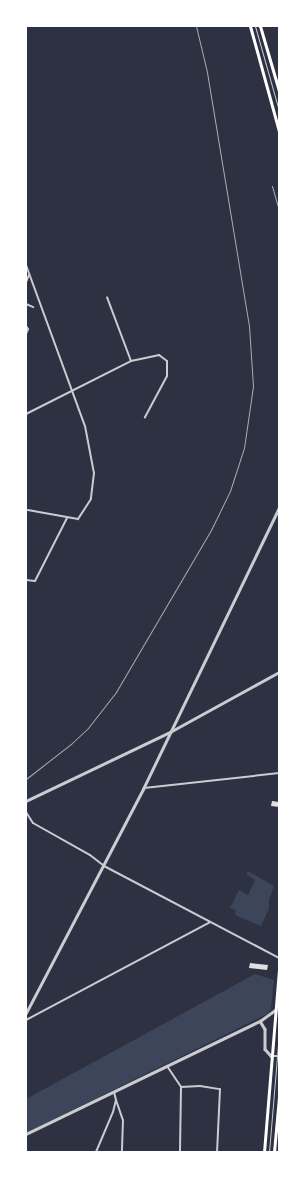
<!DOCTYPE html>
<style>
body{margin:0}
#map{position:relative;width:305px;height:1178px;overflow:hidden;background:#2d3142;font-family:"IBM Plex Serif",serif}
div>[style]{position:absolute}
[style*='--x']{left:calc(var(--x)*1px);top:calc(var(--y)*1px);width:calc(var(--w)*1px);rotate:calc(var(--a)*1deg)}
.green>*{inset:0;background:#3c4559}
.building>*{inset:0;background:#e0e0e3}
.service>*{height:1px;margin:-0.5px;padding:0 0.5px;transform-origin:0.5px;border-radius:0.5px;background:#caccd0}
.minor>*{height:2px;margin:-1px;padding:0 1px;transform-origin:1px;border-radius:1px;background:#caccd0}
.tertiary>*{height:2.5px;margin:-1.25px;padding:0 1.25px;transform-origin:1.25px;border-radius:1.25px;background:#caccd0}
.primary>*{height:3px;margin:-1.5px;padding:0 1.5px;transform-origin:1.5px;border-radius:1.5px;background:#fff}
.rail>*{height:1px;margin:-0.5px;padding:0 0.5px;transform-origin:0.5px;border-radius:0.5px;background:#abadb3}
span{translate:-50% -50%;white-space:nowrap;text-align:center;line-height:1.15;-webkit-text-stroke:4px #fff;paint-order:stroke}
.frame{position:absolute;inset:0;border:27px solid #fff;pointer-events:none}
</style>
<div id="map">
<div class="green">
<div style="clip-path:polygon(248px 871px,274px 886px,269px 900px,269px 909px,261px 926px,235px 915px,236px 910px,230px 908px,239px 890px,248px 895px,255px 880px,246px 874px)"></div>
<div style="clip-path:polygon(255px 974px,274px 980px,271px 1009px,267px 1014px,26px 1133px,26px 1099px)"></div>
</div>
<div class="building">
<div style="clip-path:polygon(272px 801px,279px 802px,279px 807px,271px 806px)"></div>
<div style="clip-path:polygon(250px 963px,268px 965px,267px 970px,249px 968px)"></div>
</div>
<div class="service">
<div style="--x:255;--y:26;--w:88;--a:74.2"></div>
<div style="--x:269;--y:1152;--w:119;--a:-85.2"></div>
</div>
<div class="minor">
<div style="--x:26;--y:265;--w:171;--a:69.9"></div>
<div style="--x:85;--y:426;--w:48;--a:79.2"></div>
<div style="--x:94;--y:473;--w:26;--a:97"></div>
<div style="--x:91;--y:499;--w:24;--a:123"></div>
<div style="--x:78;--y:519;--w:51;--a:-169.8"></div>
<div style="--x:26;--y:282;--w:8;--a:-67"></div>
<div style="--x:26;--y:304;--w:8;--a:23"></div>
<div style="--x:26;--y:326;--w:4;--a:56"></div>
<div style="--x:28;--y:329;--w:5;--a:112"></div>
<div style="--x:131;--y:361;--w:29;--a:-12"></div>
<div style="--x:159;--y:355;--w:10;--a:37"></div>
<div style="--x:167;--y:361;--w:15;--a:90"></div>
<div style="--x:167;--y:376;--w:47;--a:118.2"></div>
<div style="--x:26;--y:414;--w:118;--a:-26.8"></div>
<div style="--x:131;--y:361;--w:68;--a:-110.6"></div>
<div style="--x:26;--y:483;--w:33;--a:90"></div>
<div style="--x:26;--y:580;--w:9;--a:6"></div>
<div style="--x:35;--y:581;--w:71;--a:-63.1"></div>
<div style="--x:144;--y:788;--w:136;--a:-6.3"></div>
<div style="--x:26;--y:812;--w:13;--a:58"></div>
<div style="--x:33;--y:823;--w:65;--a:29.3"></div>
<div style="--x:90;--y:855;--w:18;--a:38"></div>
<div style="--x:104;--y:866;--w:198;--a:27.7"></div>
<div style="--x:26;--y:1020;--w:208;--a:-28"></div>
<div style="--x:167;--y:1066;--w:25;--a:56"></div>
<div style="--x:181;--y:1087;--w:65;--a:90.9"></div>
<div style="--x:181;--y:1087;--w:19;--a:-3"></div>
<div style="--x:200;--y:1086;--w:20;--a:9"></div>
<div style="--x:220;--y:1089;--w:63;--a:92.7"></div>
<div style="--x:116;--y:1100;--w:21;--a:71"></div>
<div style="--x:123;--y:1120;--w:32;--a:92"></div>
<div style="--x:96;--y:1152;--w:43;--a:-67"></div>
<div style="--x:113;--y:1112;--w:12;--a:-76"></div>
<div style="--x:116;--y:1100;--w:8;--a:-104"></div>
</div>
<div class="tertiary">
<div style="--x:26;--y:801;--w:160;--a:-25.6"></div>
<div style="--x:170;--y:732;--w:124;--a:-28.8"></div>
<div style="--x:26;--y:1013;--w:253;--a:-62.4"></div>
<div style="--x:143;--y:789;--w:312;--a:-64.2"></div>
<div style="--x:260;--y:1021;--w:9;--a:58"></div>
<div style="--x:265;--y:1029;--w:20;--a:90"></div>
<div style="--x:265;--y:1049;--w:9;--a:49"></div>
<div style="--x:271;--y:1056;--w:8;--a:0"></div>
<div style="--x:26;--y:1134;--w:260;--a:-25.8"></div>
<div style="--x:260;--y:1021;--w:19;--a:-36"></div>
</div>
<div class="primary">
<div style="--x:250;--y:26;--w:109;--a:74.6"></div>
<div style="--x:260;--y:26;--w:68;--a:73.7"></div>
<div style="--x:264;--y:1152;--w:182;--a:-85.3"></div>
<div style="--x:274;--y:1152;--w:55;--a:-84.8"></div>
</div>
<div class="rail">
<div style="--x:272;--y:186;--w:25;--a:74"></div>
<div style="--x:26;--y:779;--w:58;--a:-38"></div>
<div style="--x:72;--y:743;--w:22;--a:-43"></div>
<div style="--x:88;--y:728;--w:46;--a:-52.1"></div>
<div style="--x:116;--y:692;--w:188;--a:-59.6"></div>
<div style="--x:211;--y:530;--w:43;--a:-64"></div>
<div style="--x:230;--y:491;--w:45;--a:-72"></div>
<div style="--x:244;--y:448;--w:63;--a:-81.7"></div>
<div style="--x:253;--y:386;--w:60;--a:-93.8"></div>
<div style="--x:249;--y:326;--w:257;--a:-99.4"></div>
<div style="--x:207;--y:72;--w:47;--a:-103.4"></div>
</div>
<div class="frame"></div>
</div>
